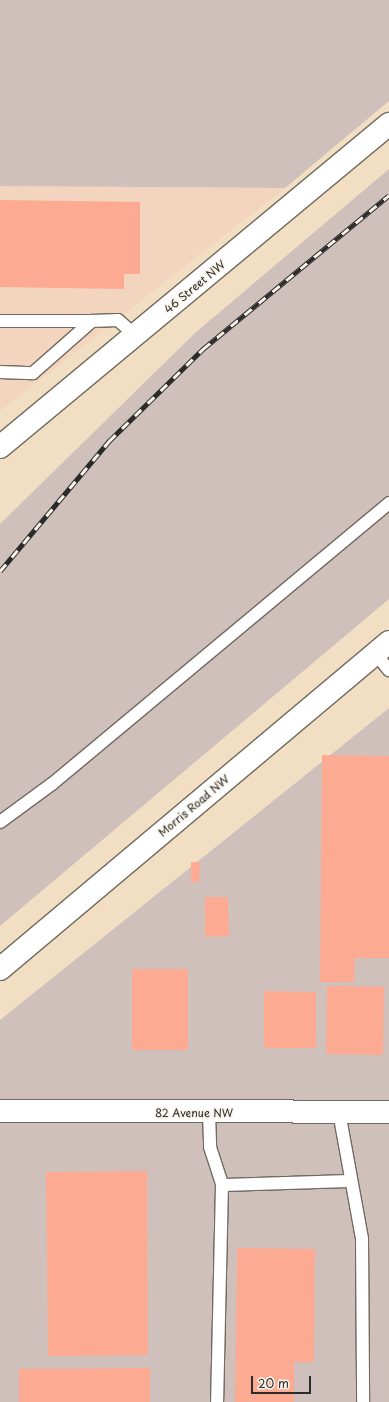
<!DOCTYPE html>
<style>
body{margin:0}
#map{position:relative;width:389px;height:1402px;overflow:hidden;background:#f2dfc3;font-family:"Playpen Sans",sans-serif}
div>[style]{position:absolute}
[style*='--x']{left:calc(var(--x)*1px);top:calc(var(--y)*1px);width:calc(var(--w)*1px);rotate:calc(var(--a)*1deg)}
.built>*{inset:0;background:#f3d4bf}
.industrial>*{inset:0;background:#cfc0bb}
.building>*{inset:0;background:#fcaa92}
.roads{filter:drop-shadow(1px 0 #716a60) drop-shadow(-1px 0 #716a60) drop-shadow(0 1px #716a60) drop-shadow(0 -1px #716a60)}
.service>*{height:12px;margin:-6px;padding:0 6px;transform-origin:6px;border-radius:6px;background:#fff}
.minor>*{height:22px;margin:-11px;padding:0 11px;transform-origin:11px;border-radius:11px;background:#fff}
.tertiary>*{height:22px;margin:-11px;padding:0 11px;transform-origin:11px;border-radius:11px;background:#fff}
.rail>*{height:4.5px;margin-top:-2.25px;transform-origin:0;background:repeating-linear-gradient(90deg,#f7f3e8 0 9px,#2b2b2b 0 18px);box-sizing:border-box;border-block:1px solid #2b2b2b}
span{translate:-50% -50%;white-space:nowrap;text-align:center;line-height:1.15;-webkit-text-stroke:3px #f7f3e8;paint-order:stroke}
.street-label{font-size:11px;color:#2b2b2b}
.scale{position:absolute;left:251px;top:1376px;width:60px;height:18px;box-sizing:border-box;border:2px solid #2b2b2b;border-top:0;padding-left:5px;font-size:12px;line-height:14px;white-space:nowrap;color:#2b2b2b;-webkit-text-stroke:3px #f7f3e8;paint-order:stroke}
</style>
<div id="map">
<div class="built">
<div style="clip-path:polygon(0 186px,285px 188px,0 411px)"></div>
</div>
<div class="industrial">
<div style="clip-path:polygon(0 0,389px 0,389px 101px,285px 188px,0 186px)"></div>
<div style="clip-path:polygon(389px 169px,389px 599px,0 926px,0 524px,195px 333px)"></div>
<div style="clip-path:polygon(389px 708px,389px 1402px,0 1402px,0 1020px)"></div>
</div>
<div class="building">
<div style="clip-path:polygon(0 200px,140px 202px,140px 274px,124px 274px,124px 289px,0 287px)"></div>
<div style="clip-path:polygon(322px 755px,389px 756px,389px 958px,355px 958px,354px 982px,320px 982px)"></div>
<div style="clip-path:polygon(191px 862px,200px 862px,199px 882px,191px 882px)"></div>
<div style="clip-path:polygon(205px 897px,228px 897px,229px 936px,205px 937px)"></div>
<div style="clip-path:polygon(132px 969px,188px 969px,188px 1050px,132px 1050px)"></div>
<div style="clip-path:polygon(327px 986px,384px 987px,383px 1055px,326px 1054px)"></div>
<div style="clip-path:polygon(264px 991px,316px 992px,316px 1048px,264px 1048px)"></div>
<div style="clip-path:polygon(147px 1171px,148px 1355px,48px 1356px,46px 1172px)"></div>
<div style="clip-path:polygon(237px 1248px,315px 1249px,314px 1362px,294px 1362px,294px 1402px,235px 1402px)"></div>
<div style="clip-path:polygon(150px 1368px,150px 1402px,19px 1402px,19px 1369px)"></div>
</div>
<div class="roads">
<div class="service">
<div style="--x:0;--y:321;--w:92;--a:0"></div>
<div style="--x:0;--y:372;--w:33;--a:2"></div>
<div style="--x:33;--y:373;--w:79;--a:-41.4"></div>
<div style="--x:92;--y:321;--w:26;--a:-2"></div>
<div style="--x:118;--y:320;--w:24;--a:42"></div>
<div style="--x:375;--y:653;--w:22;--a:51"></div>
<div style="--x:0;--y:822;--w:64;--a:-36.2"></div>
<div style="--x:52;--y:784;--w:439;--a:-39.8"></div>
<div style="--x:339;--y:1112;--w:129;--a:79.7"></div>
<div style="--x:362;--y:1239;--w:163;--a:89.6"></div>
<div style="--x:209;--y:1113;--w:34;--a:88"></div>
<div style="--x:210;--y:1147;--w:40;--a:72"></div>
<div style="--x:222;--y:1185;--w:217;--a:91.3"></div>
<div style="--x:222;--y:1185;--w:129;--a:-1.8"></div>
</div>
<div class="minor">
<div style="--x:0;--y:969;--w:508;--a:-40.05"></div>
<div style="--x:0;--y:1111;--w:389;--a:0.1"></div>
</div>
<div class="tertiary">
<div style="--x:0;--y:447;--w:506;--a:-39.7"></div>
</div>
</div>
<div class="rail">
<div style="--x:0;--y:571;--w:170;--a:-50"></div>
<div style="--x:109;--y:441;--w:132;--a:-44.4"></div>
<div style="--x:203;--y:349;--w:241;--a:-39.6"></div>
</div>
<div class="street-label">
<span style="left:195px;top:287px;rotate:-40deg">46 Street NW</span>
<span style="left:194px;top:806px;rotate:-40deg">Morris Road NW</span>
<span style="left:194px;top:1113px">82 Avenue NW</span>
</div>
<div class="scale">20 m</div>
</div>
